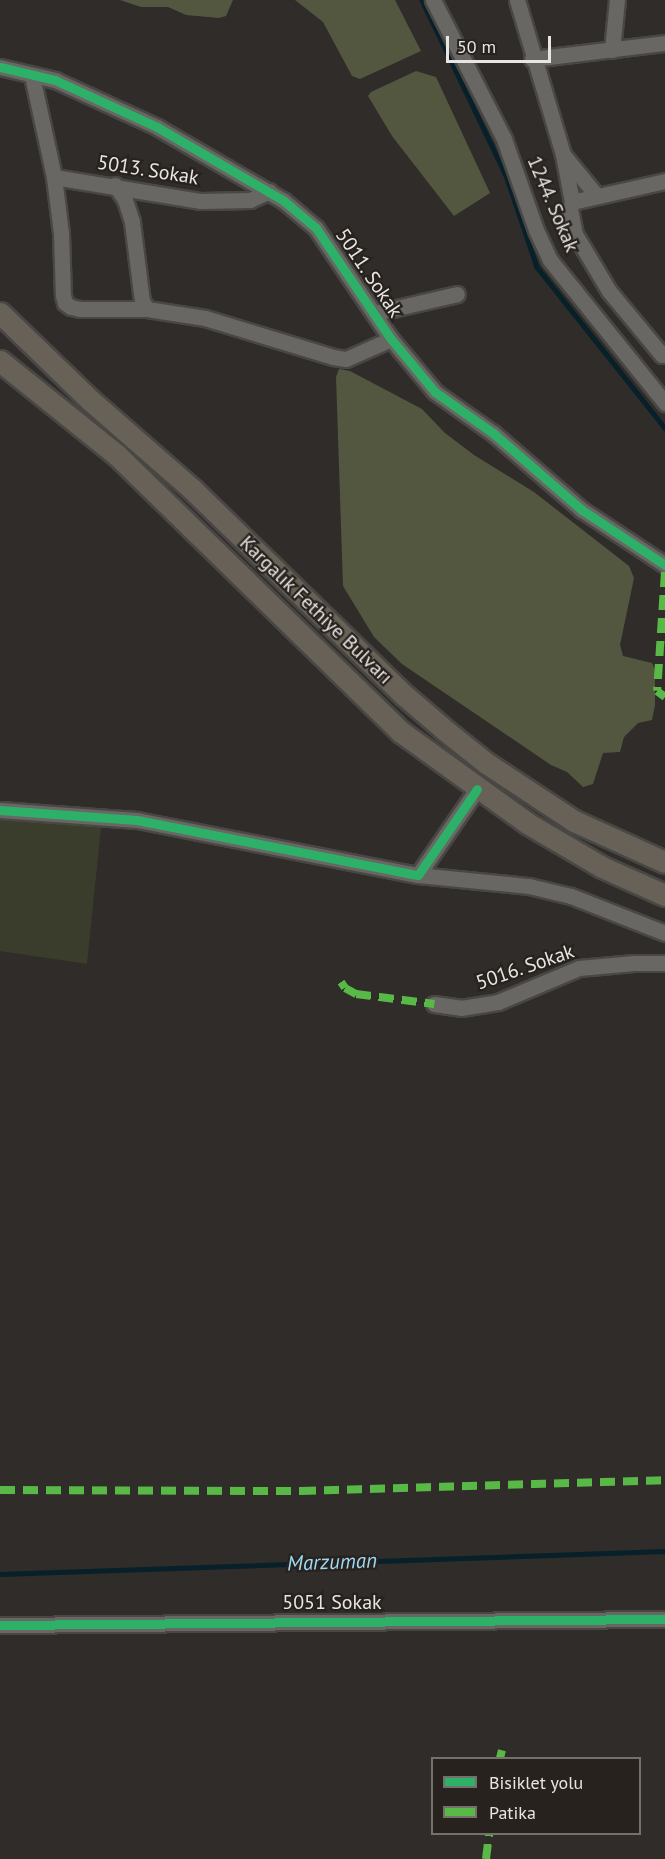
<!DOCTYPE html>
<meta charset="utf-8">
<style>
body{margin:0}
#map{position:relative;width:665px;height:1859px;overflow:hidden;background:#2f2c29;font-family:"PT Sans",sans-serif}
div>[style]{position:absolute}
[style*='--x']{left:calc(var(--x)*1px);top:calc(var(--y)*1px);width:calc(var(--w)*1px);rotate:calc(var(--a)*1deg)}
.green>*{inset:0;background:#3a3d2c}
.forest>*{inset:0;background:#535740}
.stream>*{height:4.5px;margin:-2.25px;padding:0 2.25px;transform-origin:2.25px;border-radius:2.25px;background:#07202a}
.roads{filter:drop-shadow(2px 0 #494744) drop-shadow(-2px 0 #494744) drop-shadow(0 2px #494744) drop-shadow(0 -2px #494744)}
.minor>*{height:15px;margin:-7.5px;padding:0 7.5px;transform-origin:7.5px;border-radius:7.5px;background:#696764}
.highway>*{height:21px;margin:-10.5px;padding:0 10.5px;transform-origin:10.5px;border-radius:10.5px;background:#686157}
.quiet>*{height:8px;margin-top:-4px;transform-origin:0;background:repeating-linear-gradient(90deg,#58b947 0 15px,transparent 0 23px)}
.cycleway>*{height:9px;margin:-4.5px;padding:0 4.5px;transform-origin:4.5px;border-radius:4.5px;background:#2db169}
span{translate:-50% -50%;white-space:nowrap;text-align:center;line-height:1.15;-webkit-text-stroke:4.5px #27221d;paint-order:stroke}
.street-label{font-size:20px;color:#e9e5e2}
.water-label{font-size:21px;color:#9ed9f4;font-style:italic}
.legend{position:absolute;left:431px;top:1757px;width:210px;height:78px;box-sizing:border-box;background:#27221d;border:2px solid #75706c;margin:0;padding:8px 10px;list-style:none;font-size:18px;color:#e9e5e2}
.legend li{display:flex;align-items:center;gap:12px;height:30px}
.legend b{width:30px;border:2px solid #75706c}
.scale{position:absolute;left:446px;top:36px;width:105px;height:27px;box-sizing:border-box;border:3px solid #e9e5e2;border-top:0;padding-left:8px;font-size:18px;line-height:21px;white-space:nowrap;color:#e9e5e2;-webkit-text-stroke:4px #27221d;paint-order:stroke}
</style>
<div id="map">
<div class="green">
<div style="clip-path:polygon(0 812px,102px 818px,87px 964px,0 951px)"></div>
</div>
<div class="forest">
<div style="clip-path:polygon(120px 0,233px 0,226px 16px,219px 18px,186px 15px,168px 7px,141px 7px)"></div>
<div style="clip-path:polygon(295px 0,395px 0,421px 51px,360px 79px,352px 76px,323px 22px)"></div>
<div style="clip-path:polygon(416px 71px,436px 77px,490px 193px,454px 216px,392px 136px,368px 96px,371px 92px)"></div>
<div style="clip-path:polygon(339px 369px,350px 371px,422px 409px,445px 433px,474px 455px,534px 492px,629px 566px,634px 578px,620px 645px,623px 656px,652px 663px,655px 670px,655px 705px,652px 720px,638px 723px,624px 737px,620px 752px,603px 753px,593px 784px,583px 787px,567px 772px,551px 765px,402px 664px,374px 637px,343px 586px,336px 377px)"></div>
</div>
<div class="stream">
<div style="--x:422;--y:0;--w:194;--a:64.4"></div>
<div style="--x:506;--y:175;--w:97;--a:71.4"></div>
<div style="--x:537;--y:267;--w:206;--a:51.5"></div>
<div style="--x:0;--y:1574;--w:665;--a:-1.98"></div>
</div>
<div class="roads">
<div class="minor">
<div style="--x:433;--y:0;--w:156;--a:62.9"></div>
<div style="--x:504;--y:139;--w:96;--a:70.6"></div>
<div style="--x:536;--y:230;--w:33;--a:65"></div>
<div style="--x:550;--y:260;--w:184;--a:51.2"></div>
<div style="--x:517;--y:0;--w:161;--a:73.4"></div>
<div style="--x:563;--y:154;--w:49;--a:79.4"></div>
<div style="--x:612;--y:50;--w:50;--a:-84.3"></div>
<div style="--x:532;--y:59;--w:134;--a:-6.9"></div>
<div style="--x:0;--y:67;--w:57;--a:13.3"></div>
<div style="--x:55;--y:80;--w:112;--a:24.7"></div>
<div style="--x:157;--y:127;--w:147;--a:30.2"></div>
<div style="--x:284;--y:201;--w:42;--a:40.2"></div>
<div style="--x:316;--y:228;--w:134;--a:56"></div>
<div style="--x:391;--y:339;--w:69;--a:50.3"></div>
<div style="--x:435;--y:392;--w:71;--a:35.3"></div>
<div style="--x:493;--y:433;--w:118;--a:40.9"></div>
<div style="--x:582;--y:510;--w:100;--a:33.5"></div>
<div style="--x:32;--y:76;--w:103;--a:77.7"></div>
<div style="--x:54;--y:177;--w:56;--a:82.9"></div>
<div style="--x:61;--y:233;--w:62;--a:88.2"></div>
<div style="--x:63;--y:295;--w:8;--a:76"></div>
<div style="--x:65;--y:303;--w:7;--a:34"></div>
<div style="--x:71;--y:307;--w:9;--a:13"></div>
<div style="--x:80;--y:309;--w:67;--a:0"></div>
<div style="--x:147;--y:309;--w:59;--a:8.8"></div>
<div style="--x:205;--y:318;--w:134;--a:16.9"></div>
<div style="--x:333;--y:357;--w:13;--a:9"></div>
<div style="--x:346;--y:359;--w:49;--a:-24"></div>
<div style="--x:565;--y:157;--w:50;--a:50.6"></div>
<div style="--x:54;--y:177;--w:149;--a:9.3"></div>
<div style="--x:201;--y:201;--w:49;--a:-1.2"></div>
<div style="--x:250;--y:200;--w:21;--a:-25"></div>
<div style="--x:665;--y:181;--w:95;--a:167.3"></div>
<div style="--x:572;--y:202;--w:7;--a:106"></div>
<div style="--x:570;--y:209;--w:25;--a:79"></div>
<div style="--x:575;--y:234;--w:66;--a:59.2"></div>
<div style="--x:609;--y:291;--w:83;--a:50.4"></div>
<div style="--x:662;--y:355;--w:4;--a:-34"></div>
<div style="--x:115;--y:185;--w:18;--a:56"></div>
<div style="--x:125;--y:200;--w:23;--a:72"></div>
<div style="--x:132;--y:222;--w:80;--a:82.8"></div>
<div style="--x:142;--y:301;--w:9;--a:58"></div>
<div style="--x:375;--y:313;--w:84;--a:-13"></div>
<div style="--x:0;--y:810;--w:137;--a:4.2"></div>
<div style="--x:137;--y:820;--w:286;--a:11.1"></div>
<div style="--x:418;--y:875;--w:104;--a:-55.5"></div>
<div style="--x:418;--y:875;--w:112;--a:5.7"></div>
<div style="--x:529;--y:886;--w:43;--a:13.4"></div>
<div style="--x:571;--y:896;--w:101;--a:21.5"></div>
<div style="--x:434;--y:1004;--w:27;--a:8"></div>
<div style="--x:461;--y:1008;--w:37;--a:-9"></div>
<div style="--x:498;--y:1002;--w:88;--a:-22.8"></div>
<div style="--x:579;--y:968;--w:55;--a:-5.2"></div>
<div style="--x:634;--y:963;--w:31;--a:0"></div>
<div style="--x:0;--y:1625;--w:665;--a:-0.52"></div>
</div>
<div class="highway">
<div style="--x:0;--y:313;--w:125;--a:44"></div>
<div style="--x:90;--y:400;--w:137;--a:41.1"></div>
<div style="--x:193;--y:490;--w:294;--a:44.2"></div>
<div style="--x:404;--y:695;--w:55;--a:40.6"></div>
<div style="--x:446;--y:731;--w:51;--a:38.7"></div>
<div style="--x:486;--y:763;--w:105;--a:33.4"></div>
<div style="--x:574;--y:821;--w:100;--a:24.3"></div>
<div style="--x:0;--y:361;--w:150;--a:38.8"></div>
<div style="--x:117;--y:455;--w:397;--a:44.3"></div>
<div style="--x:401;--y:732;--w:155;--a:35.8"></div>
<div style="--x:527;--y:823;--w:87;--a:30.4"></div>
<div style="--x:602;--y:867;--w:69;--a:24"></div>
</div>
</div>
<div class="quiet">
<div style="--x:665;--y:572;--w:119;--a:93.8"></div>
<div style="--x:657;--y:691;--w:10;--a:37"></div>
<div style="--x:341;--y:982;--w:7;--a:56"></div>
<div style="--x:345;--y:988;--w:13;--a:29"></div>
<div style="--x:356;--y:994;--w:79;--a:7.3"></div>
<div style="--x:0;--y:1490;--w:301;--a:0.2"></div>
<div style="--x:301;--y:1491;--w:364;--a:-1.7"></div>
<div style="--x:500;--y:1758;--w:8;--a:-76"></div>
<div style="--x:486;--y:1859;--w:25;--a:-83"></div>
</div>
<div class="cycleway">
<div style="--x:0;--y:67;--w:57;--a:13.3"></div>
<div style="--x:55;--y:80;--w:112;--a:24.7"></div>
<div style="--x:157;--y:127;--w:147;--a:30.2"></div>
<div style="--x:284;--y:201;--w:42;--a:40.2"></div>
<div style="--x:316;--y:228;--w:134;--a:56"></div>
<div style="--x:391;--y:339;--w:69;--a:50.3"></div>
<div style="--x:435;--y:392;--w:71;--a:35.3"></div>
<div style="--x:493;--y:433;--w:118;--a:40.9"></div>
<div style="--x:582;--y:510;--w:100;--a:33.5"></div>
<div style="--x:0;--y:810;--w:137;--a:4.2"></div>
<div style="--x:137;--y:820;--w:286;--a:11.1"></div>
<div style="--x:418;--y:875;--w:104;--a:-55.5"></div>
<div style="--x:0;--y:1625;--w:665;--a:-0.52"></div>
</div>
<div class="street-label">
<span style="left:148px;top:170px;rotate:9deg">5013. Sokak</span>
<span style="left:553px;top:204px;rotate:67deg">1244. Sokak</span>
<span style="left:369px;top:273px;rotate:56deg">5011. Sokak</span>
<span style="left:316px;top:610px;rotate:44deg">Kargalık Fethiye Bulvarı</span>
<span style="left:525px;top:967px;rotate:-19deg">5016. Sokak</span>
<span style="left:332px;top:1602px">5051 Sokak</span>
</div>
<div class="water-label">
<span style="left:332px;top:1562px;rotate:-2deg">Marzuman</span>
</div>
<ul class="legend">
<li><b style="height:8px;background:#2db169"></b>Bisiklet yolu</li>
<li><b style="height:8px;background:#58b947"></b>Patika</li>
</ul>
<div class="scale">50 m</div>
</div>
